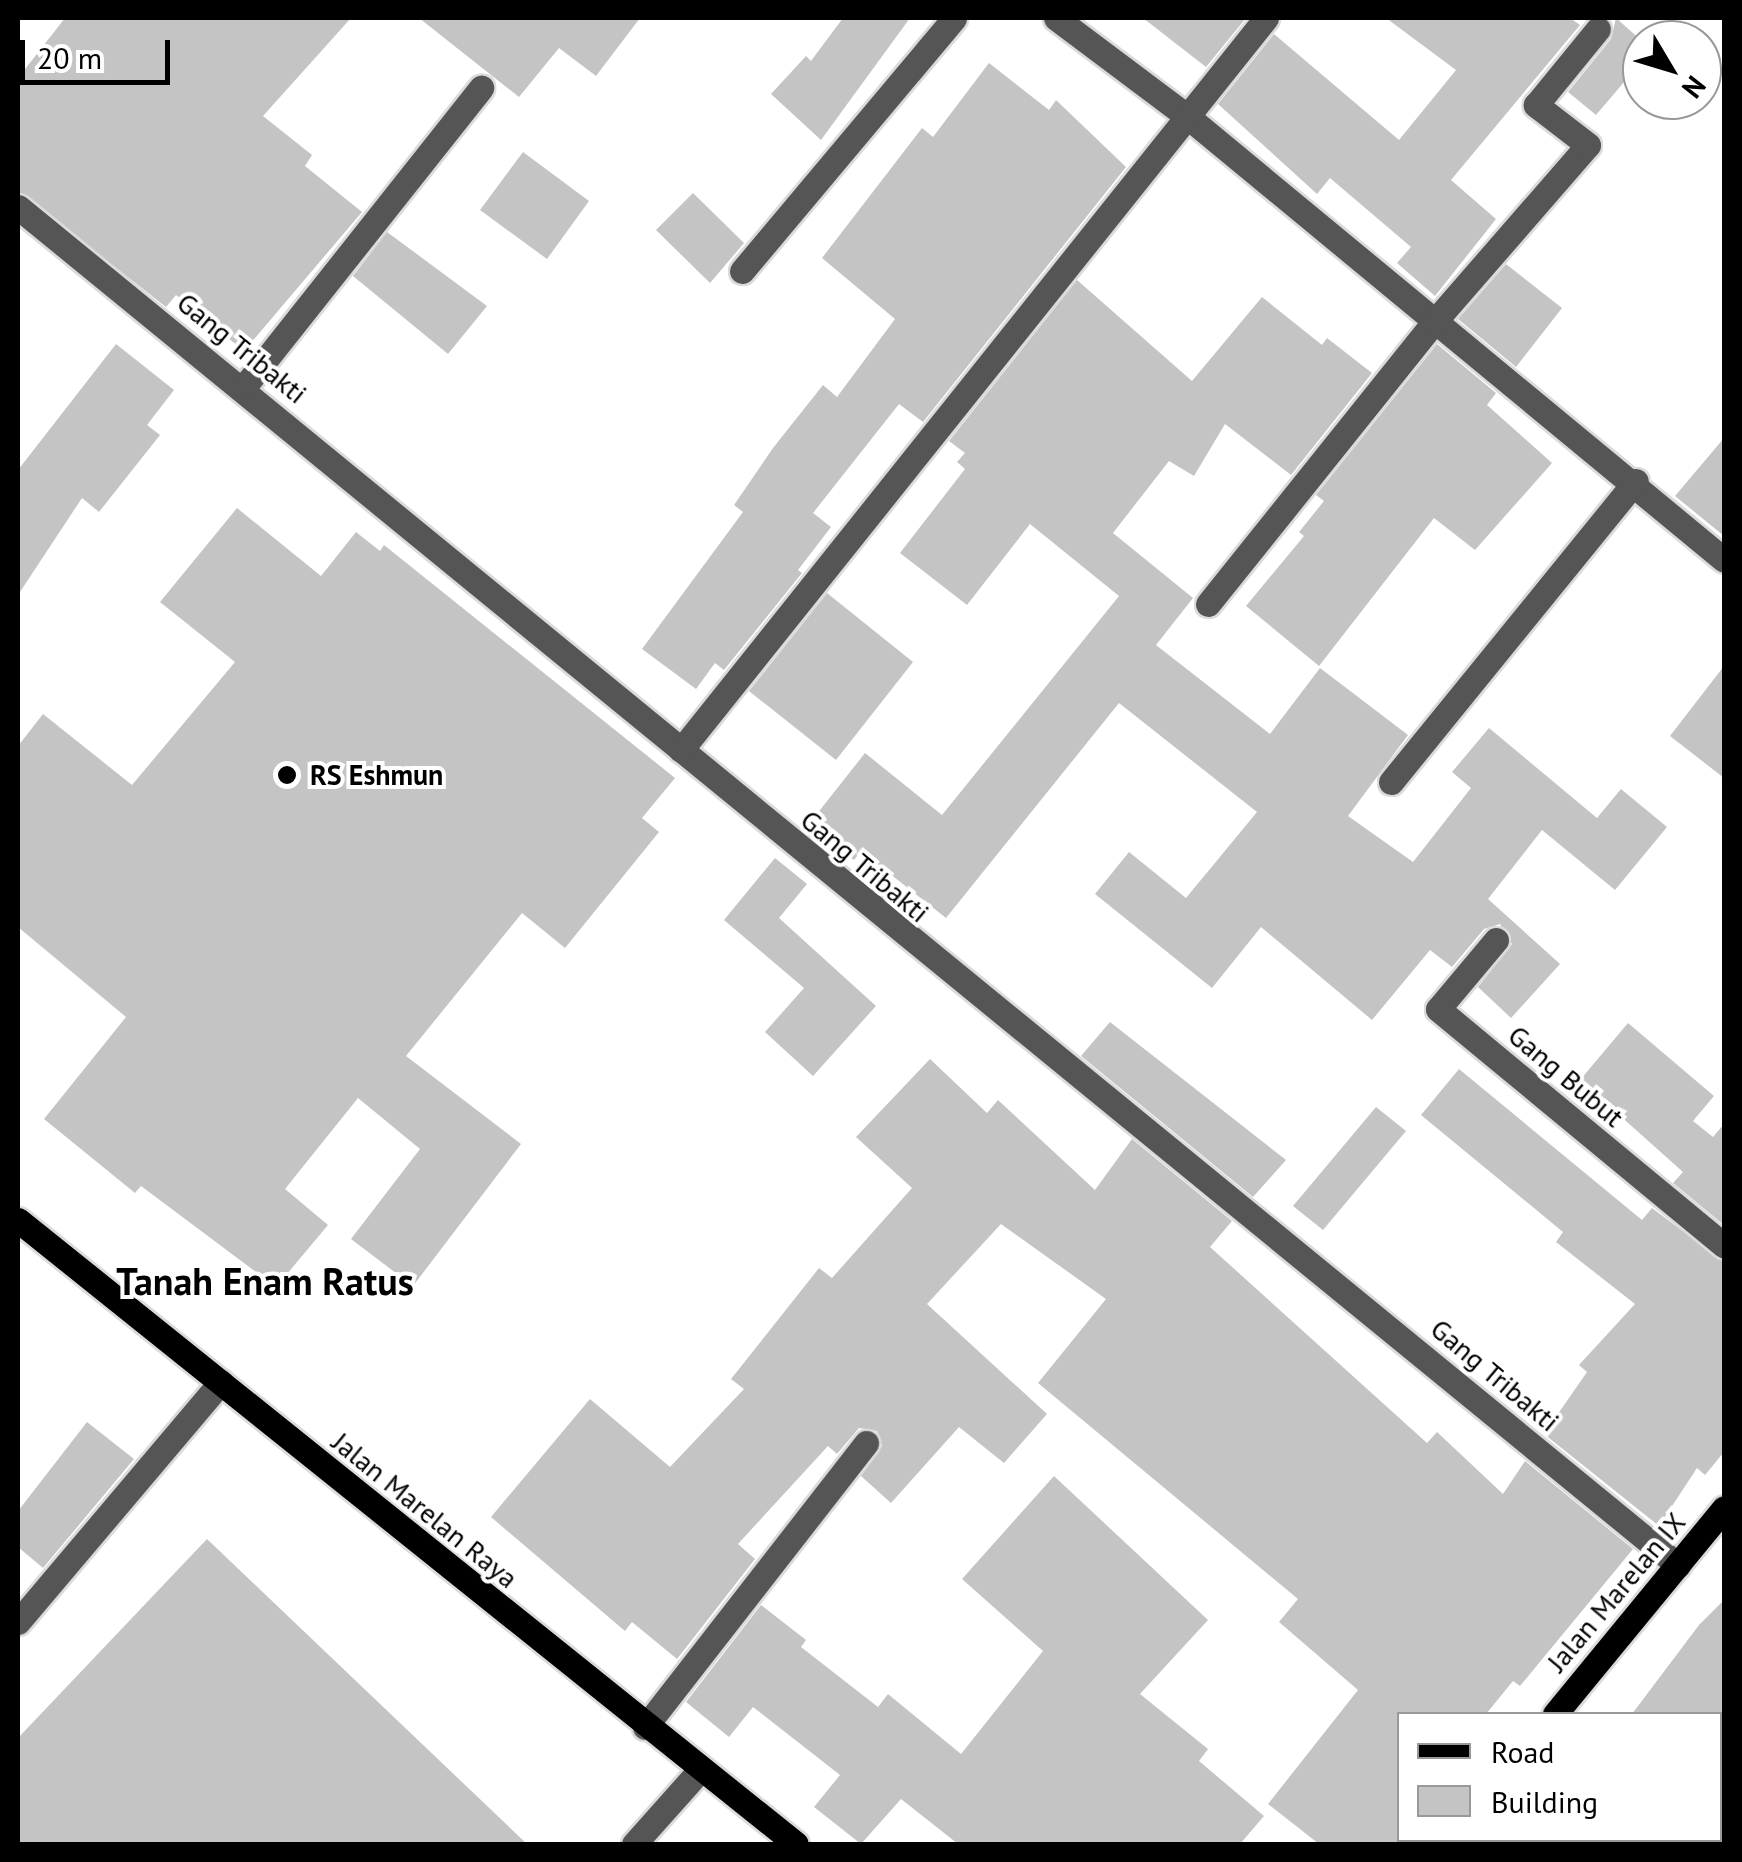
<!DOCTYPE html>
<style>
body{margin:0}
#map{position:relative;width:1742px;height:1862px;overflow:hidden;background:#fff;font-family:"PT Sans",sans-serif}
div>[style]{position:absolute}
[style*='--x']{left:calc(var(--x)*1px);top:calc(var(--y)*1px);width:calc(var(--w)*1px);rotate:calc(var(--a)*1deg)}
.building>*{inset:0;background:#c4c4c4}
.roads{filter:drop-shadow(2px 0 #dbdbdb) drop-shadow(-2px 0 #dbdbdb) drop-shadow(0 2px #dbdbdb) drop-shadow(0 -2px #dbdbdb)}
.minor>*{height:25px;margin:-12.5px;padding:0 12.5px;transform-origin:12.5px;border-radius:12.5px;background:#555}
.major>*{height:25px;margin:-12.5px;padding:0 12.5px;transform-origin:12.5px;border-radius:12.5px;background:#000}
.dots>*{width:28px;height:28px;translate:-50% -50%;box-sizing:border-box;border:5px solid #fff;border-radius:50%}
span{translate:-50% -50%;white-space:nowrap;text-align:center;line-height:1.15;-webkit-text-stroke:8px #fff;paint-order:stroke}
.street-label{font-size:28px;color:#000}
.poi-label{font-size:28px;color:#000;font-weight:700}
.left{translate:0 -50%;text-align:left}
.district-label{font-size:38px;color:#000;font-weight:700}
.frame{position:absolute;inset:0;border:20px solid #000;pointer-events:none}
.legend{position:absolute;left:1397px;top:1712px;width:325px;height:130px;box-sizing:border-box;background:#fff;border:2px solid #999;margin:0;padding:12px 18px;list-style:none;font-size:30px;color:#000}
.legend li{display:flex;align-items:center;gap:20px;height:50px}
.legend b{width:50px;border:2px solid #999}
.north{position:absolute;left:1622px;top:20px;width:100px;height:100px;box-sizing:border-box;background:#fff;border:2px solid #999;border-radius:50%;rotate:128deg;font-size:28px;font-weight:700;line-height:40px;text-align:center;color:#000}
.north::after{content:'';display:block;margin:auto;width:35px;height:45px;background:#000;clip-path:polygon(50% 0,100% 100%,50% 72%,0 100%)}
.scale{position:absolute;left:20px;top:40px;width:150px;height:45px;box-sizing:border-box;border:5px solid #000;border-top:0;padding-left:12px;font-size:30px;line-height:35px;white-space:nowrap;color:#000;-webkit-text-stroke:8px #fff;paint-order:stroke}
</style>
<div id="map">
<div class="building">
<div style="clip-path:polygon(65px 18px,351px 18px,263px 116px,312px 155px,305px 166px,362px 212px,244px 351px,176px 295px,166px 307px,18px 191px,18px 78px)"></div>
<div style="clip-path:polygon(419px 18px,640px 18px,596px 76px,559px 48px,519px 97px)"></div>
<div style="clip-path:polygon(843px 18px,910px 18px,821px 140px,771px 94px,806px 56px,811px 61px)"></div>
<div style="clip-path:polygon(1143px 18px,1246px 18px,1206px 67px)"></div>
<div style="clip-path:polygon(1386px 18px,1570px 18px,1580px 25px,1451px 180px,1496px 219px,1435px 296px,1397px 263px,1411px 247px,1330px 178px,1317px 194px,1218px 104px,1274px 34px,1399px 140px,1456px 70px)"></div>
<div style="clip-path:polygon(1616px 18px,1642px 41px,1642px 61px,1596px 115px,1568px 92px,1611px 39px)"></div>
<div style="clip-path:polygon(989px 63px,1049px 110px,1056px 100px,1126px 167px,923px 422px,899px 404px,813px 513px,831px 527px,798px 570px,802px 573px,724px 670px,715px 663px,696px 689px,642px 649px,743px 512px,734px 505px,773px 448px,823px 385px,837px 397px,895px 319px,822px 258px,922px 128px,933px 137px)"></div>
<div style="clip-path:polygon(523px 152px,589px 201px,547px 259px,480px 210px)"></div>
<div style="clip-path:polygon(693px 193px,744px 243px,710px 283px,656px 230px)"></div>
<div style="clip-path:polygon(387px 232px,487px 306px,448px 354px,353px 276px)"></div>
<div style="clip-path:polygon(1506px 264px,1562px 308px,1516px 367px,1458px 319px)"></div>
<div style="clip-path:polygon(1077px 280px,1192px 381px,1262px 297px,1322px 345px,1327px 338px,1372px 373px,1291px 475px,1225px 424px,1194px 476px,1169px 461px,1113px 533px,1193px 598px,1156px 645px,1270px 734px,1320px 668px,1408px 735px,1348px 816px,1413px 862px,1471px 788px,1452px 772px,1489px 728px,1597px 818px,1621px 789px,1667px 827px,1615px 890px,1542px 830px,1488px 899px,1560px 964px,1511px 1018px,1478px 987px,1512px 944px,1500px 924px,1484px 929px,1452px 967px,1430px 950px,1372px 1020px,1261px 927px,1212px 988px,1095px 894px,1129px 852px,1186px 898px,1257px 812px,1119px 703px,946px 918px,861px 851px,854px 860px,809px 824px,865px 753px,942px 815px,1119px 596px,1030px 524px,967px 605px,900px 553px,965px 469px,957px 462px,965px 453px,949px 441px)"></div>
<div style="clip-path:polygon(116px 344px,174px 390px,147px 425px,160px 435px,99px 512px,82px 498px,18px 595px,18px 470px)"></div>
<div style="clip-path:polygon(1437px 344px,1496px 393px,1487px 405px,1552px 463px,1475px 550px,1434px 518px,1319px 666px,1246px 606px,1304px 536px,1299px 532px,1324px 501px,1316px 495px)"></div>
<div style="clip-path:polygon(1724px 438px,1724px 536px,1675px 496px)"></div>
<div style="clip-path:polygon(237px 508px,321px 576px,356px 532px,380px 551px,384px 545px,675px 778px,642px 818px,659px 832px,565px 948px,522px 913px,406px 1056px,521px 1144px,413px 1286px,351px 1239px,420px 1149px,358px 1098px,285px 1189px,328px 1225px,276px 1287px,141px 1186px,135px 1193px,44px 1119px,126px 1017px,18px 927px,18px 746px,43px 714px,132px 785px,235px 662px,160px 602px)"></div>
<div style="clip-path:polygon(827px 593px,913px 662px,836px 760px,749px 691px)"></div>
<div style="clip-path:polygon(1724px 666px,1724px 778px,1670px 736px)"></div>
<div style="clip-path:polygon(775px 858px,807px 884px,779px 918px,876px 1006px,813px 1076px,765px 1032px,804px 988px,724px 920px)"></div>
<div style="clip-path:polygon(1110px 1022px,1286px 1160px,1253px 1197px,1081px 1056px)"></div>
<div style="clip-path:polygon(1628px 1023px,1714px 1096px,1693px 1121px,1713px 1137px,1724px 1124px,1724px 1225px,1673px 1183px,1683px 1172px,1580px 1080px)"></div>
<div style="clip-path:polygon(930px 1059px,987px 1113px,998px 1100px,1095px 1190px,1132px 1139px,1232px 1221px,1210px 1247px,1427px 1443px,1437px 1432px,1503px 1494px,1525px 1461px,1633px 1549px,1520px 1686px,1513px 1681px,1486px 1714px,1400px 1714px,1400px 1844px,1319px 1844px,1268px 1804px,1358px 1690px,1279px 1622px,1298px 1599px,1038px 1383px,1106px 1299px,1001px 1224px,927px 1304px,1047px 1414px,1004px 1463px,959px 1427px,891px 1503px,861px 1476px,882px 1446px,877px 1431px,859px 1428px,837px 1454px,828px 1446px,738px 1544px,755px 1559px,677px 1659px,632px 1622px,625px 1631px,491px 1517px,590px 1399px,670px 1467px,744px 1389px,731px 1379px,819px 1268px,832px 1278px,912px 1188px,856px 1137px)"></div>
<div style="clip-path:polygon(1459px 1069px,1642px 1220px,1652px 1208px,1724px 1262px,1724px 1452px,1705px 1475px,1697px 1468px,1659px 1526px,1544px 1434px,1587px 1372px,1579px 1365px,1635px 1304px,1556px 1242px,1563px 1232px,1421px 1115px)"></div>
<div style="clip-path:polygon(1376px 1107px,1406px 1131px,1323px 1230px,1293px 1206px)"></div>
<div style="clip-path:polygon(87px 1422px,134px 1459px,43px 1568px,18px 1547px,18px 1511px)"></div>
<div style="clip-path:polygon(1054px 1476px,1208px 1620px,1140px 1694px,1208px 1749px,1199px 1761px,1264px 1816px,1240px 1844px,958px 1844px,901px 1799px,861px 1844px,814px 1807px,840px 1775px,753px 1707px,729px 1737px,686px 1702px,761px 1605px,806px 1640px,801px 1647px,878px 1707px,888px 1694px,961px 1754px,1043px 1651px,962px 1579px)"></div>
<div style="clip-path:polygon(207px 1539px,527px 1844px,18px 1844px,18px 1738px)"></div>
<div style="clip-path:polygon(1724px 1600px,1724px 1714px,1632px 1714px,1699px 1625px)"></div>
</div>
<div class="roads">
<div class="minor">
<div style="--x:1056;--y:18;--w:165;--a:36.9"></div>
<div style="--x:1188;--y:117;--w:695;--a:39.57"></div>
<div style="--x:18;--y:207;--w:2145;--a:39.29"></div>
<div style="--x:742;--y:271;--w:330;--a:-50"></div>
<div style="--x:244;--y:387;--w:382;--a:-51.6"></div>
<div style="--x:1208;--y:604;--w:363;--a:-51.3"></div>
<div style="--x:1435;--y:321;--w:233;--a:-49"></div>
<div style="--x:1588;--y:145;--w:66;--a:-142.4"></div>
<div style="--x:1536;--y:105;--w:98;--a:-50.8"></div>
<div style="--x:681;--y:750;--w:937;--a:-51.37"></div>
<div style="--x:1391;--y:782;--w:388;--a:-50.9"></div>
<div style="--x:1496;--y:940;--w:90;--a:130"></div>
<div style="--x:1438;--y:1009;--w:371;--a:39.6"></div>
<div style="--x:18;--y:1622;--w:314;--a:-49.8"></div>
<div style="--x:645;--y:1727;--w:360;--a:-52.1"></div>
<div style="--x:634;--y:1844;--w:98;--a:-48.3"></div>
</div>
<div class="major">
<div style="--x:18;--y:1220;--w:997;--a:38.73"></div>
<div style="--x:1555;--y:1714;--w:266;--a:-50.6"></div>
<div style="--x:1447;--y:1844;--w:6;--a:-45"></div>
</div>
</div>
<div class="dots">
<div style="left:287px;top:775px;background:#000"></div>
</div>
<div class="street-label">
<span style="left:242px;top:348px;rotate:39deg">Gang Tribakti</span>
<span style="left:865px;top:866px;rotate:40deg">Gang Tribakti</span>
<span style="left:1566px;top:1076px;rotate:40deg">Gang Bubut</span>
<span style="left:1495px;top:1375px;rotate:40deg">Gang Tribakti</span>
<span style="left:425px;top:1510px;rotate:39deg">Jalan Marelan Raya</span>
<span style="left:1616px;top:1592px;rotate:-50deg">Jalan Marelan IX</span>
</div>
<div class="poi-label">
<span class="left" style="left:310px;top:775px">RS Eshmun</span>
</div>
<div class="district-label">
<span style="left:265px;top:1281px">Tanah Enam Ratus</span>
</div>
<div class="frame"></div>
<ul class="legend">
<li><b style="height:12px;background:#000"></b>Road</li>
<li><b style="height:28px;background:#c4c4c4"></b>Building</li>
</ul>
<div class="north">N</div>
<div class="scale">20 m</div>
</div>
